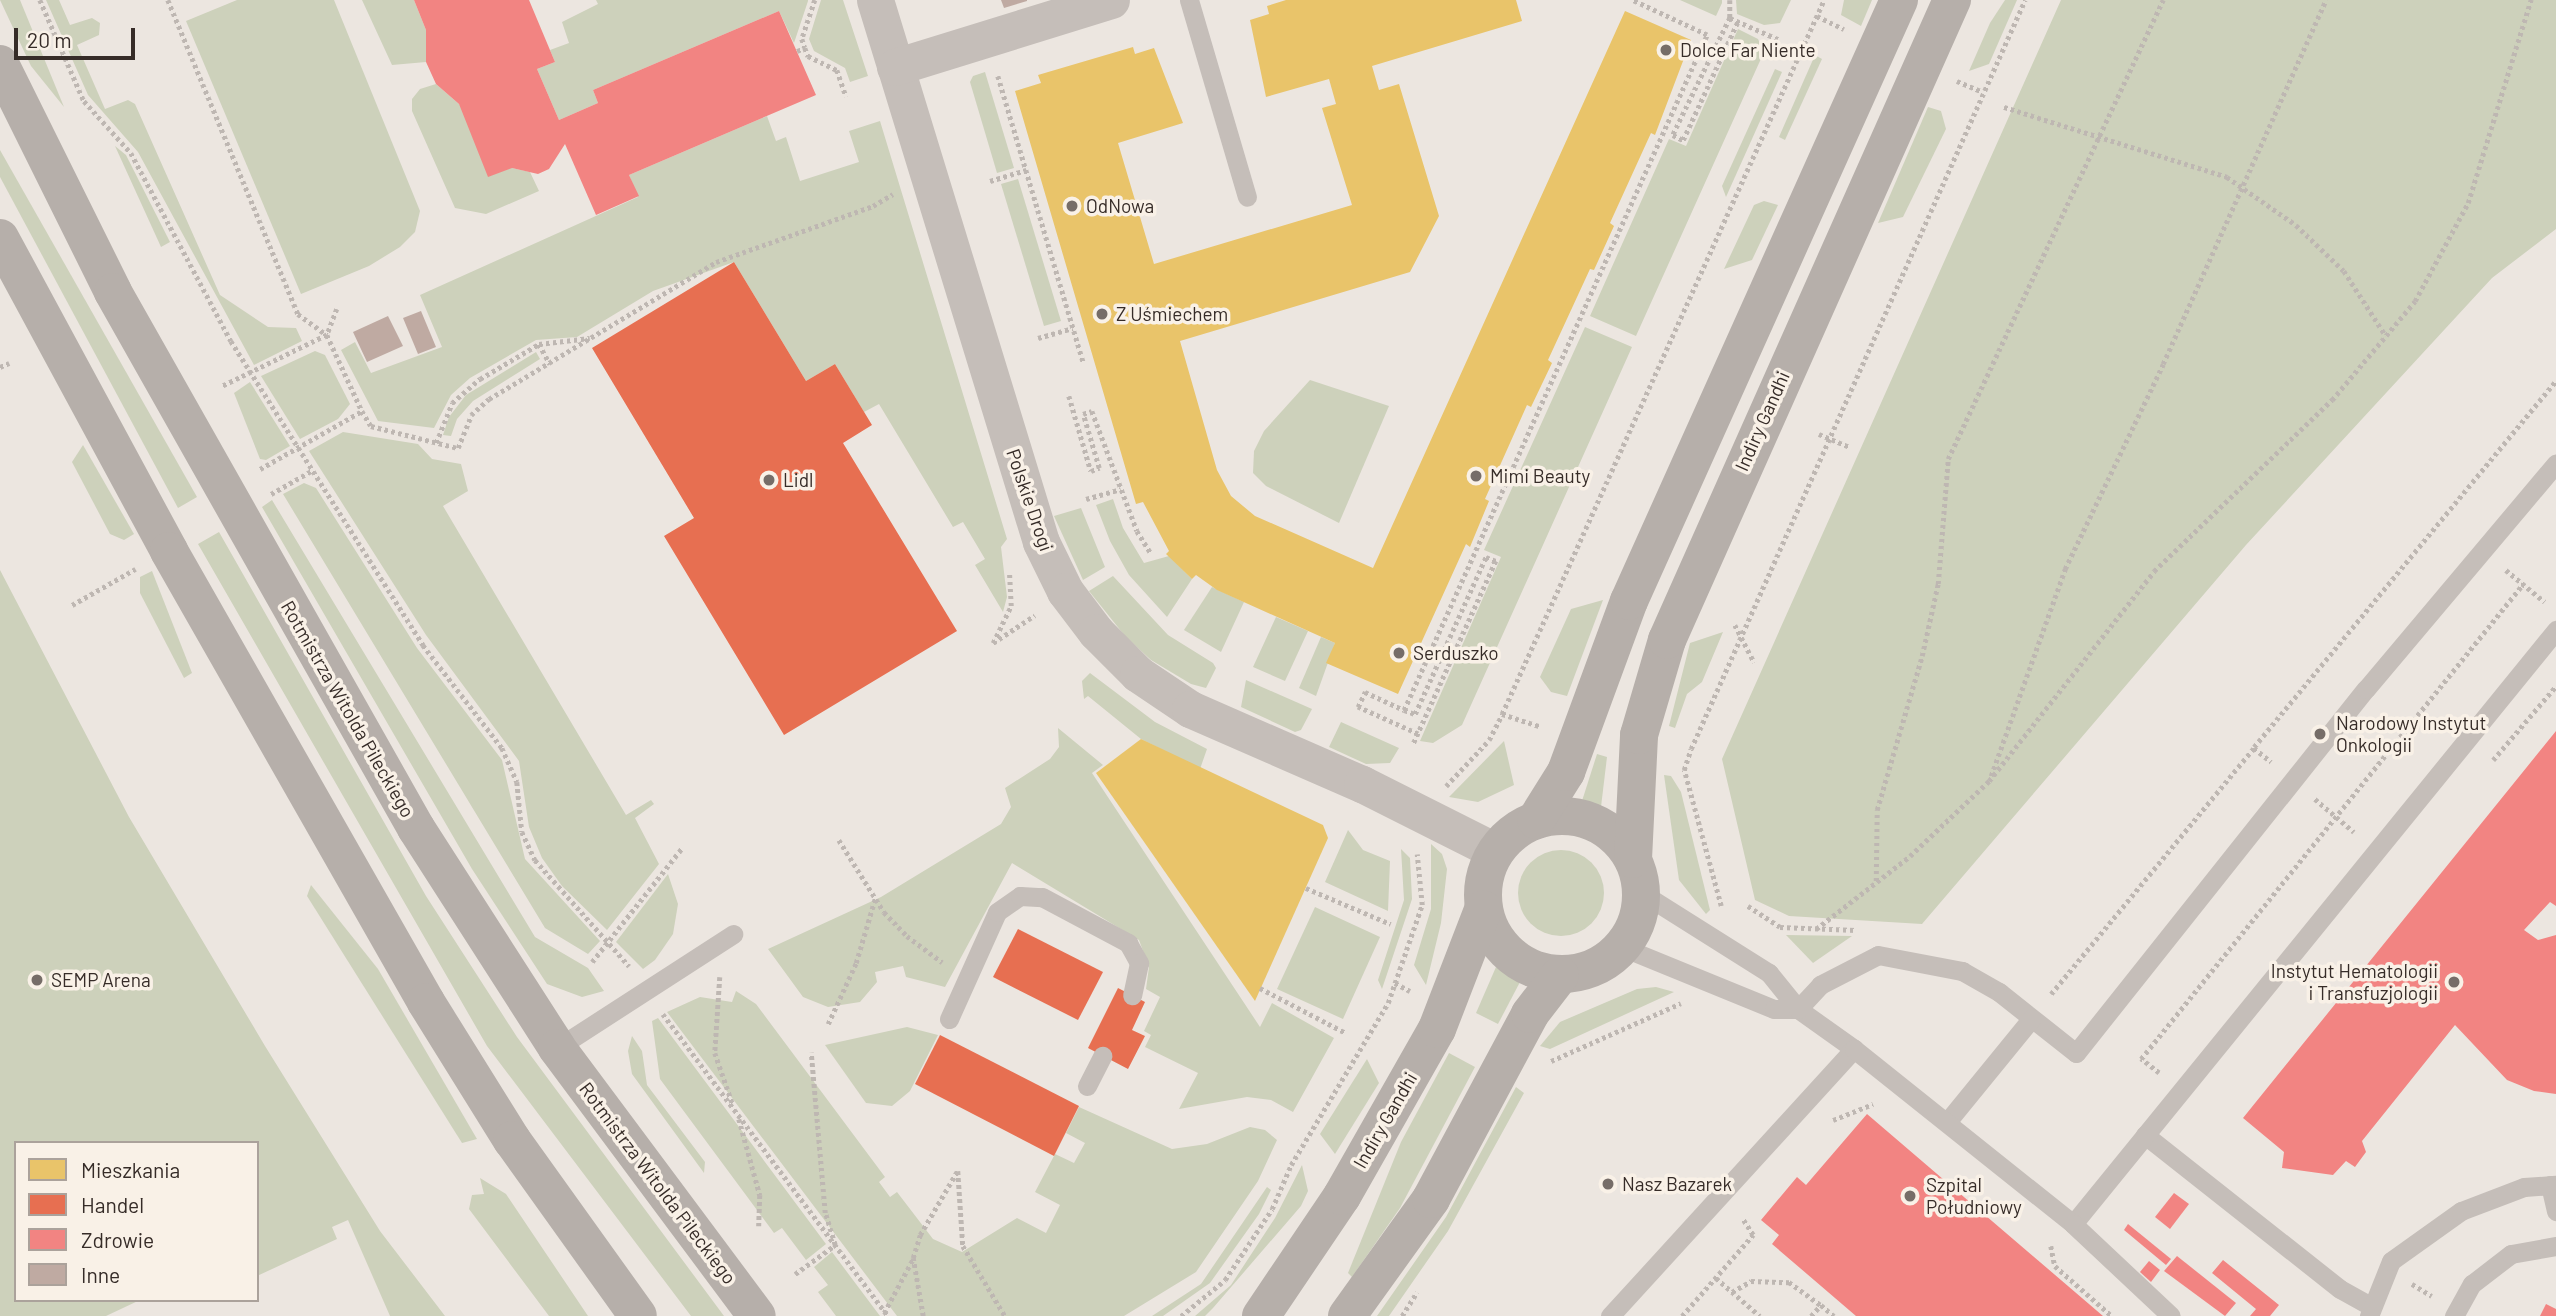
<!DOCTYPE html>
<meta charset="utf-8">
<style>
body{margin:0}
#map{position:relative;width:2556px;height:1316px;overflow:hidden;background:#ece6e0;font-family:Barlow,sans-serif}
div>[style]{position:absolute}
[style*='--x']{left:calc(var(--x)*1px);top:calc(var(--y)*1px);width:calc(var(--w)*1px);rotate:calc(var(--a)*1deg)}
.green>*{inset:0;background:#cdd1bb}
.round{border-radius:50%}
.homes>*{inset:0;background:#e9c46a}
.shops>*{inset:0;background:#e76f51}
.health>*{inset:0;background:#f28482}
.building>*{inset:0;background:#bfaaa2}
.path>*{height:4.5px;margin-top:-2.25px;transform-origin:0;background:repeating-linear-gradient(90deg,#beb7b2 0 3.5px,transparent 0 7px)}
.lane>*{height:19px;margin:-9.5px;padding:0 9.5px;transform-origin:9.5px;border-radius:9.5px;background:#c5beb9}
.street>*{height:37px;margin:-18.5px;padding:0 18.5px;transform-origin:18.5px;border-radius:18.5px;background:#c5beb9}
.secondary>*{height:38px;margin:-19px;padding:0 19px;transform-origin:19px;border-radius:19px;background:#b6afaa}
.secondary>.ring{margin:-19px;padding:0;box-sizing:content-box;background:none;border:38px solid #b6afaa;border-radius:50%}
.dots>*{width:19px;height:19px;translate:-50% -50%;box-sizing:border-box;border:4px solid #f9f1e7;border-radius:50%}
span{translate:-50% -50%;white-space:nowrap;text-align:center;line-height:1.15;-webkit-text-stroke:7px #f9f1e7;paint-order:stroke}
.poi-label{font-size:19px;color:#362c28}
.left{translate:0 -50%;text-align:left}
.right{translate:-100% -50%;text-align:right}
.street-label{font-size:19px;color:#362c28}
.legend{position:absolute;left:14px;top:1141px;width:245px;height:161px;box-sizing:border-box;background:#f9f1e7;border:2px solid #aba29b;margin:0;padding:9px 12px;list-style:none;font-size:21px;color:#362c28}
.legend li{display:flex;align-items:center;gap:14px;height:35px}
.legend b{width:35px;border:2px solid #aba29b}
.scale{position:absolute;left:14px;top:28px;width:121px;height:32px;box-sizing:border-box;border:4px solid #362c28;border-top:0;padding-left:9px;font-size:21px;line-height:24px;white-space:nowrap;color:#362c28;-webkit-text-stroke:5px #f9f1e7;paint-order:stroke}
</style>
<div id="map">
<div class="green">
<div style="clip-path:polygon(0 0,20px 0,64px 107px,31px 66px)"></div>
<div style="clip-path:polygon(46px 0,59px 0,70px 25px,92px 18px,100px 23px,99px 35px,77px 45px,105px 109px,128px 100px,135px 104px,220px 295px,268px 327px,296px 328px,302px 341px,254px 365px,138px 152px,88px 95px)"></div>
<div style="clip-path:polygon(237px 0,334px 0,420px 211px,415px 232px,400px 247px,369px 266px,301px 294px,186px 21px)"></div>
<div style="clip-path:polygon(362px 0,414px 0,426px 30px,426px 62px,392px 65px)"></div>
<div style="clip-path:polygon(596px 0,808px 0,808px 1px,794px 43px,779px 11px,593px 90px,598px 103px,559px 120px,537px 69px,555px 62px,550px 50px,569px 43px,562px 22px,598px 4px)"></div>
<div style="clip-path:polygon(821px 0,843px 0,868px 76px,850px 82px,845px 68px,814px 51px,809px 39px)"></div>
<div style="clip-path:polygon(1680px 0,1722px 0,1722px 3px,1716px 16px)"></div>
<div style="clip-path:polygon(1736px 0,1791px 0,1780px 23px,1764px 25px,1737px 14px)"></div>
<div style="clip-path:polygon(1844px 0,1872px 0,1861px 26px,1841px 15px)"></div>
<div style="clip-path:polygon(2005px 0,2017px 0,1989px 64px,1969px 71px,1990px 23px)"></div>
<div style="clip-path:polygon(2061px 0,2556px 0,2556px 229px,2492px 278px,2246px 545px,1922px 924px,1789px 916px,1755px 900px,1722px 759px)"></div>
<div style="clip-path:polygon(1738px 29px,1758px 39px,1764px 52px,1636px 336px,1590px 316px,1669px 139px,1686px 146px)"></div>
<div style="clip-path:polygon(1815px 55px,1822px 59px,1785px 140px,1779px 137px)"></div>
<div style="clip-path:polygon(1775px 69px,1782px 72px,1726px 197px,1722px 186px)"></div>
<div style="clip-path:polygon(985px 72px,1014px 168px,997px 173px,970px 82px,973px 76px)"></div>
<div style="clip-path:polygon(436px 84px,459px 104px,512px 168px,530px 172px,539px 191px,486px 214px,455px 208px,412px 111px,412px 99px,420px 89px)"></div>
<div style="clip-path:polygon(1928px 107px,1941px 111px,1946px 129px,1903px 217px,1878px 223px)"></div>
<div style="clip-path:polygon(767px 116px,776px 141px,786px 137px,800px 181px,859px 162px,849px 131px,880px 121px,1007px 539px,1001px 547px,1007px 597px,1003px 612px,975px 565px,985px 559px,963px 522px,953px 527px,879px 404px,864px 412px,835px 364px,806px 381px,734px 262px,653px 291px,577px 337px,536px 340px,470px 378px,451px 395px,434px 428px,378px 421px,341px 350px,355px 342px,371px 373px,442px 347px,420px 295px,638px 197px,629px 175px)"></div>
<div style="clip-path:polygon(115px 146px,126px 155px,170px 242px,161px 247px)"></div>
<div style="clip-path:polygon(0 150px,197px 497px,178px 508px,0 177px)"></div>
<div style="clip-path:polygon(1018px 179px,1061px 321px,1044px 326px,1001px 184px)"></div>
<div style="clip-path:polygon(1764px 201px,1778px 205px,1752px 260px,1724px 269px,1754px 205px)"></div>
<div style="clip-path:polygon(1585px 327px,1632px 347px,1462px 725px,1433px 743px,1420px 741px,1501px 557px,1484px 550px)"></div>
<div style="clip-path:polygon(315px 351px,325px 355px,350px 404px,338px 419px,300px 439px,261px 376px)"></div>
<div style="clip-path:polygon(536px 352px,540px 359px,473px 401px,457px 419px,451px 436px,443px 435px,449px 417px,466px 395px)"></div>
<div style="clip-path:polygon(1310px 380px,1389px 406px,1339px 523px,1266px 486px,1253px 473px,1254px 451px,1264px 431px)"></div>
<div style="clip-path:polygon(250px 382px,290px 446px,266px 460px,260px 459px,234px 393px)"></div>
<div style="clip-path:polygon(343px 432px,418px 444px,432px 459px,461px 464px,468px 491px,443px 506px,626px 815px,651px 800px,654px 804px,635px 818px,659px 864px,607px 930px,562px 886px,542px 858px,529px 827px,519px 761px,426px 635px,309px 451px)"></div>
<div style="clip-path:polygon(83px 445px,134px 534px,124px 540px,110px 534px,72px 462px)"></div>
<div style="clip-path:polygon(304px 483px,316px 488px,417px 648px,502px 760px,525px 859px,600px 941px,588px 954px,545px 928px,283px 494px)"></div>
<div style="clip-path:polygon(1113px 499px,1123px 528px,1144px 563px,1169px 556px,1192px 579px,1167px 617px,1129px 575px,1110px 541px,1096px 505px)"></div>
<div style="clip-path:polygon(272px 500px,535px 937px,588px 968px,604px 991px,582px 997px,547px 984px,472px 869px,262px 507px)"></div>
<div style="clip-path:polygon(1081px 508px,1105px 567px,1083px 580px,1054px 516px)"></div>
<div style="clip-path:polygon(219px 532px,426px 896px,517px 1037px,724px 1316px,691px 1316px,487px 1046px,198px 544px)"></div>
<div style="clip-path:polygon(0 570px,129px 817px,265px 1046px,380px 1231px,445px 1316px,390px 1316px,348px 1220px,332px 1227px,337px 1239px,257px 1276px,257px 1143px,16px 1143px,16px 1300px,140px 1300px,106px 1316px,0 1316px)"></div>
<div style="clip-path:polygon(152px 571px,192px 673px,184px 678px,140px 593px,140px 577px)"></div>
<div style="clip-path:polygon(1113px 576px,1168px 635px,1213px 663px,1216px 668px,1206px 688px,1191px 684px,1151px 660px,1125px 636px,1089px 591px)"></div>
<div style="clip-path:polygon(1212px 587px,1244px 602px,1221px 652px,1184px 630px)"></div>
<div style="clip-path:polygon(1603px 600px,1567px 696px,1551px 692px,1540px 677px,1571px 609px)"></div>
<div style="clip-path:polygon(1276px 617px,1308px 631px,1285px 681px,1253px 667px)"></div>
<div style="clip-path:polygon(1723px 632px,1702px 682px,1687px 694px,1675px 728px,1669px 726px,1690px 643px)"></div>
<div style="clip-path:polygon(1321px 637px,1335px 643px,1316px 696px,1299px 688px)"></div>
<div style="clip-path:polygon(1090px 673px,1155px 722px,1207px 749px,1200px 769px,1141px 739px,1088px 696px,1084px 699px,1082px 681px)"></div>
<div style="clip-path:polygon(1246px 680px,1312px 709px,1301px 730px,1295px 732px,1241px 707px)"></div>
<div style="clip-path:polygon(1341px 722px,1399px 748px,1390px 763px,1366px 764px,1329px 747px)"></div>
<div style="clip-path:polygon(1058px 728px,1103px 765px,1092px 773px,1260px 1027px,1272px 1003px,1334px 1038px,1293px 1112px,1271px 1100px,1247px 1097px,1179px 1109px,1198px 1073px,1145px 1047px,1151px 1035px,1144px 1031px,1160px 997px,1146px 989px,1149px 967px,1139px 940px,1012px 863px,945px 987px,906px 977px,903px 966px,875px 972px,877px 982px,860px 1002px,828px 1007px,803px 997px,768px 949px,881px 897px,1001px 824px,1011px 807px,1005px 788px,1050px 759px,1059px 747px)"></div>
<div style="clip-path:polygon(1504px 741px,1514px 785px,1478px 802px,1449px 797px)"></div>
<div style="clip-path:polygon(1597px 754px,1607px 757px,1601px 807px,1582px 801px)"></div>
<div style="clip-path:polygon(1664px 775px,1671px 776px,1681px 792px,1710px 910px,1706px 914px,1679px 880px)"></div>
<div style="clip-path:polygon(1348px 830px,1363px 850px,1390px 861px,1388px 911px,1325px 882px)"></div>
<div style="clip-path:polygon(1431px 844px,1442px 854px,1447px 869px,1441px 923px,1426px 985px,1414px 965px,1431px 909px)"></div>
<div style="clip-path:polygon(1401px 849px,1410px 858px,1412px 899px,1382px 989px,1378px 980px,1404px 900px)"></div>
<div class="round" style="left:1518px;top:850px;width:86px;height:86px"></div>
<div style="clip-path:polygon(668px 874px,678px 904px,673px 934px,655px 960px,643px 969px,616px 942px)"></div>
<div style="clip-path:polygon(311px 885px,378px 969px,477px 1139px,462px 1143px,307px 896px)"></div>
<div style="clip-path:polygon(1315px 907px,1380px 937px,1343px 1019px,1277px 989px)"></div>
<div style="clip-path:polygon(1786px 935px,1852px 936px,1813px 963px)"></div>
<div style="clip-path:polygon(1496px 967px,1520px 982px,1498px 1024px,1476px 1013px)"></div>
<div style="clip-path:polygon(1656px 987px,1674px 992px,1550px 1049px,1540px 1046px,1560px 1022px,1637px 989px)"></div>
<div style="clip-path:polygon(736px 991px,756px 1004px,885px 1177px,879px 1182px,890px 1197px,897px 1192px,933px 1239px,962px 1252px,1017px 1218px,1046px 1233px,1060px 1205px,1035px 1192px,1055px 1154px,1074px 1163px,1085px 1143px,1066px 1133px,1079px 1107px,1172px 1149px,1207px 1144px,1250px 1127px,1265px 1130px,1277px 1140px,1258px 1181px,1196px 1272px,1124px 1316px,897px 1316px,667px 1012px,700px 997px,732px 1002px)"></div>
<div style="clip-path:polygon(658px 1018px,826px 1244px,806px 1260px,782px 1228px,774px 1233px,660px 1079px,652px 1021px)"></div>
<div style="clip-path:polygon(907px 1027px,938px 1035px,910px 1091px,892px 1106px,866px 1103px,825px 1045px)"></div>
<div style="clip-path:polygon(632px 1036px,642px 1051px,647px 1085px,705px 1162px,704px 1173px,632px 1074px,628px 1051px)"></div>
<div style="clip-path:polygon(1449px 1053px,1475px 1067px,1400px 1208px,1352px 1277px,1348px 1273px,1401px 1142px)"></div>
<div style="clip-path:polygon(1367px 1059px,1379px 1083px,1335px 1154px,1320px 1134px)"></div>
<div style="clip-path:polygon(1516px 1087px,1524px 1093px,1448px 1231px,1389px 1316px,1377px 1316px,1446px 1217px)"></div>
<div style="clip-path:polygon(1302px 1165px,1308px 1191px,1301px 1206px,1213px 1308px,1205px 1316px,1195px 1316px,1231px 1285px,1275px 1218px)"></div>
<div style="clip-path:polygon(480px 1178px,506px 1194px,588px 1316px,549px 1316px,469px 1209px,472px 1195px,484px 1194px)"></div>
<div style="clip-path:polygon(1267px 1187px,1271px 1190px,1259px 1214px,1210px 1283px,1163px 1316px,1152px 1316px,1201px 1284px)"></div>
<div style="clip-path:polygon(832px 1252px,880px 1316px,836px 1316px,818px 1292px,828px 1285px,814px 1267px)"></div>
</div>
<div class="homes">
<div style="clip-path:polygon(1286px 0,1516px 0,1522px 21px,1372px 66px,1379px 90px,1399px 84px,1439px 216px,1410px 272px,1180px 341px,1217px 470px,1231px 496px,1255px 516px,1373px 568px,1625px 11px,1691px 40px,1655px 135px,1651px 133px,1610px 223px,1614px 226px,1594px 270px,1590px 269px,1548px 360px,1552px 363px,1531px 407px,1527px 405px,1485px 499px,1489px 501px,1470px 547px,1466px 544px,1398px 694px,1326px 663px,1335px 643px,1217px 590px,1196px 575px,1192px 579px,1166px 554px,1169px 551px,1143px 502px,1136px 504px,1015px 91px,1041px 83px,1038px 75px,1133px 47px,1135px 54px,1154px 48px,1183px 123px,1118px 143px,1154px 264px,1352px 205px,1322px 108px,1336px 104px,1329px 79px,1266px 97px,1250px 20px,1269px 14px,1267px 6px)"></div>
<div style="clip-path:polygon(1141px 739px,1323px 825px,1328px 838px,1255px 1001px,1096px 773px)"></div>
</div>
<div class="shops">
<div style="clip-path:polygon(734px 262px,806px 381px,835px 364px,872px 425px,843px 443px,957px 631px,784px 735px,664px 536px,694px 518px,592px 348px)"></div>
<div style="clip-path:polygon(1018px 929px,1103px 972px,1078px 1020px,993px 977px)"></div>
<div style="clip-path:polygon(1118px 988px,1145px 1002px,1132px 1030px,1145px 1036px,1128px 1069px,1088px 1048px)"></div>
<div style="clip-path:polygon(940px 1035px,1079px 1106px,1054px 1156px,915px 1084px)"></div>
</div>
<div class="health">
<div style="clip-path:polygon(414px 0,529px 0,555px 62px,537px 69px,559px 120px,598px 103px,593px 90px,779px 11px,816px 95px,629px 175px,639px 196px,596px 215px,565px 144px,549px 169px,538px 174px,512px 168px,488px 177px,459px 104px,436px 84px,426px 62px,426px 30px)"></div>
<div style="clip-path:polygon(2556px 731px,2556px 906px,2550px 902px,2524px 930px,2538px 940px,2556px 935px,2556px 1094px,2534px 1091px,2507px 1080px,2455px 1025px,2362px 1141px,2366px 1152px,2355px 1167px,2346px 1161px,2333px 1175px,2282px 1168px,2284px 1152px,2243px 1118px)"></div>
<div style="clip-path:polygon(1867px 1114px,2103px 1316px,1856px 1316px,1772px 1244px,1779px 1235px,1761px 1220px,1797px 1177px,1806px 1185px)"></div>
<div style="clip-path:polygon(2174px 1193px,2189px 1204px,2170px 1229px,2155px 1217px)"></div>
<div style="clip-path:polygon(2128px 1224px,2171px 1259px,2166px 1265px,2124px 1230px)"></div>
<div style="clip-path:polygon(2177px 1256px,2236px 1303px,2225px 1316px,2164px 1271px)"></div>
<div style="clip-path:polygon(2223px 1260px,2279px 1305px,2270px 1316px,2250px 1316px,2256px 1309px,2212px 1273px)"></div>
<div style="clip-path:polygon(2149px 1261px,2160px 1270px,2151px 1282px,2140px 1272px)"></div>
<div style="clip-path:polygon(2546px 1304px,2556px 1309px,2556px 1316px,2540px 1316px)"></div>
</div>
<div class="building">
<div style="clip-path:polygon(1001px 0,1027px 0,1027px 1px,1004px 8px)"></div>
<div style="clip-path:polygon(421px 311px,436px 347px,418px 354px,403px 318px)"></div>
<div style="clip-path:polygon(388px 316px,403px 346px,367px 362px,353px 332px)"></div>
</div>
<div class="path">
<div style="--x:40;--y:0;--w:110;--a:66.5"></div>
<div style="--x:84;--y:101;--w:70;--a:47.9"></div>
<div style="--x:131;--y:153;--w:213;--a:62"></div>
<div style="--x:231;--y:341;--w:360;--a:57.7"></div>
<div style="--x:423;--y:645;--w:130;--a:52.5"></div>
<div style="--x:502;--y:748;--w:37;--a:66"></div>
<div style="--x:517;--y:782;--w:50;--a:84.3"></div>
<div style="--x:522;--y:832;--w:31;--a:65"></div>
<div style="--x:535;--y:860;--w:142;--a:48.4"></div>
<div style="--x:168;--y:0;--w:340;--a:67.5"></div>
<div style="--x:298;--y:314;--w:36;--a:36"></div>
<div style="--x:327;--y:335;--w:116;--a:153.9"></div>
<div style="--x:815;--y:0;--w:41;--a:108.4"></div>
<div style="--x:802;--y:39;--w:9;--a:72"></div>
<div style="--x:805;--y:48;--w:9;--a:69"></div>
<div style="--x:808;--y:56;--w:32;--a:26"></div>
<div style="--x:837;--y:70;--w:28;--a:71"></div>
<div style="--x:1730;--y:0;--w:18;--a:90"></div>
<div style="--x:1730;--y:18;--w:55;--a:23.7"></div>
<div style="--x:1817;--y:16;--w:30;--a:26"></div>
<div style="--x:1730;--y:18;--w:130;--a:116"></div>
<div style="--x:1673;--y:135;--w:11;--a:27"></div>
<div style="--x:1683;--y:140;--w:131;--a:-65.2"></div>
<div style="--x:797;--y:51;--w:9;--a:-21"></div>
<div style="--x:998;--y:76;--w:298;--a:73.4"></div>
<div style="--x:1957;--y:81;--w:28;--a:23"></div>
<div style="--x:2004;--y:107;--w:234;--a:17.4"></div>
<div style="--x:2227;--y:177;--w:84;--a:34.8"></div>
<div style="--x:2296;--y:225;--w:66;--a:43.8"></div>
<div style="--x:2344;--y:271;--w:77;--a:57.1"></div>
<div style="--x:990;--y:181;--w:38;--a:-17"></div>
<div style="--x:337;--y:309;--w:28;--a:111"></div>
<div style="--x:327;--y:335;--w:84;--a:65.3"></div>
<div style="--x:1038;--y:338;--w:36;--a:-16"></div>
<div style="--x:539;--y:344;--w:51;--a:-6.7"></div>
<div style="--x:0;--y:367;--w:10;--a:-24"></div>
<div style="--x:1069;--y:396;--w:78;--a:73.7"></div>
<div style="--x:1091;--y:471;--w:9;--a:-21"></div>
<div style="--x:1099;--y:468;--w:56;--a:-106.5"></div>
<div style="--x:1083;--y:414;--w:9;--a:-18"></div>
<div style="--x:1092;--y:411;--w:128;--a:69.4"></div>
<div style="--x:1137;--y:531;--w:26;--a:58"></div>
<div style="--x:1819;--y:434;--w:34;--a:23"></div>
<div style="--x:436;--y:443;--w:43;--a:-68.2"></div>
<div style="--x:452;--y:403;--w:37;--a:-41"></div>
<div style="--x:480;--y:379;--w:69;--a:-30.7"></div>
<div style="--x:539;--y:344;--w:23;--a:61"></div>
<div style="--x:260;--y:469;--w:117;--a:-29.6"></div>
<div style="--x:362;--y:411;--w:17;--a:59"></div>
<div style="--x:371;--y:426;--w:90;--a:14.2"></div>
<div style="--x:458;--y:448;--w:35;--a:-68"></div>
<div style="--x:471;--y:415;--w:24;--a:-42"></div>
<div style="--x:489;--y:399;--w:265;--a:-31.1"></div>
<div style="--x:716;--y:262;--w:167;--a:-19.6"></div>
<div style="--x:873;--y:206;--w:23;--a:-31"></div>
<div style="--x:271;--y:494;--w:48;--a:-29.7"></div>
<div style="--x:1086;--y:499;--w:36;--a:-16"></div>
<div style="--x:2506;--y:570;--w:50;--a:39.4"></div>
<div style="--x:72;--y:605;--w:73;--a:-29.7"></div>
<div style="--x:1735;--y:625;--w:42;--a:62.8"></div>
<div style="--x:993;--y:643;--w:41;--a:-64.1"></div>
<div style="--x:1011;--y:606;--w:34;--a:-93"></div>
<div style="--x:993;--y:643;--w:50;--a:-33.7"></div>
<div style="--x:1404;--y:710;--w:12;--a:20"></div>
<div style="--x:1415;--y:714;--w:172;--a:-65.7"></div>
<div style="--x:1486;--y:557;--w:11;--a:22"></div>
<div style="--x:1496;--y:561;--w:202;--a:114.3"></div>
<div style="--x:1502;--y:714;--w:40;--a:18"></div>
<div style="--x:1418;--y:734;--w:66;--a:-155.8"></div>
<div style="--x:1358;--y:707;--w:17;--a:-65"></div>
<div style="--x:1365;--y:692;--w:43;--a:24.8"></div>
<div style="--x:1404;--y:710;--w:740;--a:-65.83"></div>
<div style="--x:1707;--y:35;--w:83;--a:-155"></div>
<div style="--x:2254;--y:747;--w:475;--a:-50.5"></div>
<div style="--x:2493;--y:760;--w:97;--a:-49.6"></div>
<div style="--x:1991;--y:776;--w:220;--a:-70.3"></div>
<div style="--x:2065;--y:569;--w:227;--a:-64.4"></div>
<div style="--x:2163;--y:364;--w:399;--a:-65.9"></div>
<div style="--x:1446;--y:786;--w:63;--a:-46.9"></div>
<div style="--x:1489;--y:740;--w:29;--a:-63"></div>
<div style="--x:1502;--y:714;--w:783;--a:-65.73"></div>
<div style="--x:2315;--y:799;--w:51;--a:40.2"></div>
<div style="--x:839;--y:840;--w:85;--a:58"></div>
<div style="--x:884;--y:912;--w:33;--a:46"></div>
<div style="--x:907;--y:936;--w:44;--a:36.6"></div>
<div style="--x:1876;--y:881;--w:71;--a:-89.2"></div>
<div style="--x:1877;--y:810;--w:160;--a:-73.7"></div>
<div style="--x:1922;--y:656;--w:74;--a:-77.5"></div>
<div style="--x:1938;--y:584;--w:125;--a:-85.4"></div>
<div style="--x:1948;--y:459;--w:507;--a:-64.9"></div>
<div style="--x:1306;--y:888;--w:92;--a:23"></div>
<div style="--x:1721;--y:906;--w:141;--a:-105.2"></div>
<div style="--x:1684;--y:770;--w:22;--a:-72"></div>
<div style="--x:1691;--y:749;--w:820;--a:-65.97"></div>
<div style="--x:1748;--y:906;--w:38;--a:33"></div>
<div style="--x:1780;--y:927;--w:76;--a:2.3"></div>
<div style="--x:1816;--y:929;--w:119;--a:-37.8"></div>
<div style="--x:1910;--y:856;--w:109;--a:-43.5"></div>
<div style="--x:1989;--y:781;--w:267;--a:-51.8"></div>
<div style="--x:2154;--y:571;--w:247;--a:-43.9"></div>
<div style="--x:2332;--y:400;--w:129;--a:-50"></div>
<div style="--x:2415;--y:301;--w:111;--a:-61.6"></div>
<div style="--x:2468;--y:203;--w:213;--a:-72.8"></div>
<div style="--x:592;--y:962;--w:145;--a:-51.7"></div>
<div style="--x:720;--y:977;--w:76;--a:93.8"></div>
<div style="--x:715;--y:1053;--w:55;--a:70.9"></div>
<div style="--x:1395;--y:983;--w:17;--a:28"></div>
<div style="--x:1260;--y:988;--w:97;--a:27.6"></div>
<div style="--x:2051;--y:994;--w:319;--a:-50.5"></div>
<div style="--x:2254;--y:748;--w:22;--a:39"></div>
<div style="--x:663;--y:1014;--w:377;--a:53.3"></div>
<div style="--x:828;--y:1024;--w:67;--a:-65.3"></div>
<div style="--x:856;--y:963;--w:67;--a:-73.5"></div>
<div style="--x:1551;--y:1061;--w:142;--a:-24"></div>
<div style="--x:2159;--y:1073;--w:23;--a:-142"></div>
<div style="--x:2141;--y:1059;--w:610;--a:-51.19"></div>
<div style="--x:739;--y:1119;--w:79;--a:74.6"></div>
<div style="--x:760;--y:1195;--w:31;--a:92"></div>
<div style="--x:1833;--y:1120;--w:43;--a:-21.8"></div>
<div style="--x:958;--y:1171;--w:75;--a:86.2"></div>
<div style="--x:963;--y:1246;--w:82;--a:59"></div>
<div style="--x:2051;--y:1246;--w:20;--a:79"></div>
<div style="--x:2055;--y:1266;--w:76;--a:41.3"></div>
<div style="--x:795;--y:1274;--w:49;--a:-35.9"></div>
<div style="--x:835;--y:1245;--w:34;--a:-107"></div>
<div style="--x:825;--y:1213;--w:161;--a:-95"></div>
<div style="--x:1716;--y:1278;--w:58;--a:40.8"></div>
<div style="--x:2412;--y:1284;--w:23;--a:31"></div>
<div style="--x:1732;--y:1292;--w:22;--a:-30"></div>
<div style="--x:1751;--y:1281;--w:38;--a:2"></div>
<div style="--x:1789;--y:1282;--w:39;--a:36"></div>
<div style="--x:884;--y:1313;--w:61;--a:-61.8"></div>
<div style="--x:923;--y:1316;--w:59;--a:-99.8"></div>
<div style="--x:913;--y:1258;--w:24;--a:-73"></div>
<div style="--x:920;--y:1235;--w:75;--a:-59.7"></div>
<div style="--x:1181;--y:1316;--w:57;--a:-39.3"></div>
<div style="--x:1225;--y:1280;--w:85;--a:-56.5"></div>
<div style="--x:1272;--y:1209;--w:48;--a:-66.6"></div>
<div style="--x:1291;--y:1165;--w:189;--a:-59.1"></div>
<div style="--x:1388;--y:1003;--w:104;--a:-70.9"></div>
<div style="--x:1422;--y:905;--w:51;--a:-95.6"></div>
<div style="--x:1402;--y:1316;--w:28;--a:-58"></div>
<div style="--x:1682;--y:1316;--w:108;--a:-48.8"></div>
<div style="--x:1753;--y:1235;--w:20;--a:-123"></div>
<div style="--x:1811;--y:1316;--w:15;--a:-48"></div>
<div style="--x:1821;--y:1305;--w:17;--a:40"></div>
</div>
<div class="lane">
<div style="--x:1189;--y:0;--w:205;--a:73.6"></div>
<div style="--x:1642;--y:893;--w:150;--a:32.2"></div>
<div style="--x:1769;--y:973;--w:46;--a:51.1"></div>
<div style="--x:1798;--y:1009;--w:69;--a:35.5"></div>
<div style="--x:1622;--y:947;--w:164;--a:22.2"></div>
<div style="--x:1774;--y:1009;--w:24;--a:0"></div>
<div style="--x:1798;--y:1009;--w:33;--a:-47"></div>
<div style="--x:1820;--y:985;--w:65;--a:-27.3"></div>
<div style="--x:1878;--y:955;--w:86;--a:10.8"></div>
<div style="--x:1962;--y:971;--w:43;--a:29.6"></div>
<div style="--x:1999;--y:992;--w:98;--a:38.4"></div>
<div style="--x:2076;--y:1053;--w:465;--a:-51.5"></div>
<div style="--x:2366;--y:689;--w:295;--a:-49.9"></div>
<div style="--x:949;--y:1019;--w:117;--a:-65.8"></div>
<div style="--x:997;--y:912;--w:28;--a:-35"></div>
<div style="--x:1020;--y:896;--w:22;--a:3"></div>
<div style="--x:1042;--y:897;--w:98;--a:28.1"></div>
<div style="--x:1128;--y:943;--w:23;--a:61"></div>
<div style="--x:1139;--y:963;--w:33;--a:102"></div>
<div style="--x:557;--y:1048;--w:210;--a:-32.9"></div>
<div style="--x:1087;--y:1086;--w:34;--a:-63"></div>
<div style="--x:1947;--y:1122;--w:133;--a:-50.8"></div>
<div style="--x:2145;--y:1135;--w:248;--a:38.3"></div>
<div style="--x:2340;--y:1289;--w:35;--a:29"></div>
<div style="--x:2550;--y:1185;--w:27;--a:77"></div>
<div style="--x:2073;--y:1224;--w:766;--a:-50.88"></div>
<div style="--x:1610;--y:1316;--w:362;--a:-47.6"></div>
<div style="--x:1854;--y:1049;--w:280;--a:38.6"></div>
<div style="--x:2073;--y:1224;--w:134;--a:43.2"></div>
<div style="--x:2369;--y:1316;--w:59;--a:-68.2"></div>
<div style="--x:2391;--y:1261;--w:86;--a:-35.5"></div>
<div style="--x:2461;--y:1211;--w:67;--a:-20.9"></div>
<div style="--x:2524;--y:1187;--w:32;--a:-4"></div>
<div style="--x:2454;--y:1316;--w:37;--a:-61"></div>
<div style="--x:2472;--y:1284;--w:49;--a:-37.6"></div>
<div style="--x:2511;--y:1254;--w:46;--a:-10.1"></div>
</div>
<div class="street">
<div style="--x:875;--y:0;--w:567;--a:72.97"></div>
<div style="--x:1041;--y:542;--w:55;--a:63.9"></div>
<div style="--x:1065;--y:591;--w:51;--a:52.9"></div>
<div style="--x:1096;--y:632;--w:59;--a:45"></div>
<div style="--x:1138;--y:674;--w:63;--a:33.9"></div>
<div style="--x:1190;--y:709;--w:188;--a:23.6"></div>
<div style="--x:1362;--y:784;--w:149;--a:26.7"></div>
<div style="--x:895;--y:67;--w:226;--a:-17.2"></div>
</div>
<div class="secondary">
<div style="--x:0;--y:64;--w:254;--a:63.6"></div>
<div style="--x:113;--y:292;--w:616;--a:60.52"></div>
<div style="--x:416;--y:828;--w:261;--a:57.3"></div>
<div style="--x:557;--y:1048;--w:334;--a:53.3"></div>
<div style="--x:0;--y:238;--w:356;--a:61.6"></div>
<div style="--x:169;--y:551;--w:519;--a:60.32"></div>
<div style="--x:426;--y:1002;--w:163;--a:58.1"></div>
<div style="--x:512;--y:1140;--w:216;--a:54.4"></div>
<div class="ring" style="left:1483px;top:816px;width:120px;height:120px"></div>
<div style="--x:1536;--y:820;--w:57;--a:-58"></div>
<div style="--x:1566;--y:772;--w:182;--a:-69.8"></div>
<div style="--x:1629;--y:601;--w:659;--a:-65.81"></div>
<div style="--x:1633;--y:859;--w:124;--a:-87.2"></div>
<div style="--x:1639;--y:735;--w:99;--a:-73.6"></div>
<div style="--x:1667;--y:640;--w:701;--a:-66"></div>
<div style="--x:1261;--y:1316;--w:145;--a:-56"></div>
<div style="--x:1342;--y:1196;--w:192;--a:-60.4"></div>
<div style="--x:1437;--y:1029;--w:128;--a:-68.9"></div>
<div style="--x:1347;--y:1316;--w:144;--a:-54.3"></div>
<div style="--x:1431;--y:1199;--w:210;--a:-61.8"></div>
<div style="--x:1530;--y:1014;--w:49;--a:-52.4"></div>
</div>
<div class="dots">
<div style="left:1666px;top:50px;background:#766d68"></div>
<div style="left:1072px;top:206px;background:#766d68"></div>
<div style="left:1102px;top:314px;background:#766d68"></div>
<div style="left:1476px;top:476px;background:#766d68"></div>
<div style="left:769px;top:480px;background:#766d68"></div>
<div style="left:1399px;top:653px;background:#766d68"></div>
<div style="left:2320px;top:734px;background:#766d68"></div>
<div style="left:37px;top:980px;background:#766d68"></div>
<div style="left:2454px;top:982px;background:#766d68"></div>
<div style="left:1608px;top:1184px;background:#766d68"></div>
<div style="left:1910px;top:1196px;background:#766d68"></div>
</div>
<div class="poi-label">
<span class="left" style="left:1680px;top:50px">Dolce Far Niente</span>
<span class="left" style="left:1086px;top:206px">OdNowa</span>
<span class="left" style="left:1116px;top:314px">Z Uśmiechem</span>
<span class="left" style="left:1490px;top:476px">Mimi Beauty</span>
<span class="left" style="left:783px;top:480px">Lidl</span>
<span class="left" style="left:1413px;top:653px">Serduszko</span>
<span class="left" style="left:2336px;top:734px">Narodowy Instytut<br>Onkologii</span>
<span class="right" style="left:2438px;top:982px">Instytut Hematologii<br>i Transfuzjologii</span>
<span class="left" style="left:51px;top:980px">SEMP Arena</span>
<span class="left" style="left:1622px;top:1184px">Nasz Bazarek</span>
<span class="left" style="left:1926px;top:1196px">Szpital<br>Południowy</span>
</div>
<div class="street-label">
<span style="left:1762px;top:421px;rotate:-66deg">Indiry Gandhi</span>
<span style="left:1030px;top:500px;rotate:71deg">Polskie Drogi</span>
<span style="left:348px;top:709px;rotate:60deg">Rotmistrza Witolda Pileckiego</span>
<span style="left:1385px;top:1120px;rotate:-60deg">Indiry Gandhi</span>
<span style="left:658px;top:1183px;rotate:53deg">Rotmistrza Witolda Pileckiego</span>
</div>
<ul class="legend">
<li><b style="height:19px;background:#e9c46a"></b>Mieszkania</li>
<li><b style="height:19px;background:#e76f51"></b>Handel</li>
<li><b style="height:19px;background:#f28482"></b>Zdrowie</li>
<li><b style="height:19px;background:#bfaaa2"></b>Inne</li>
</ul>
<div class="scale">20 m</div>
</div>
